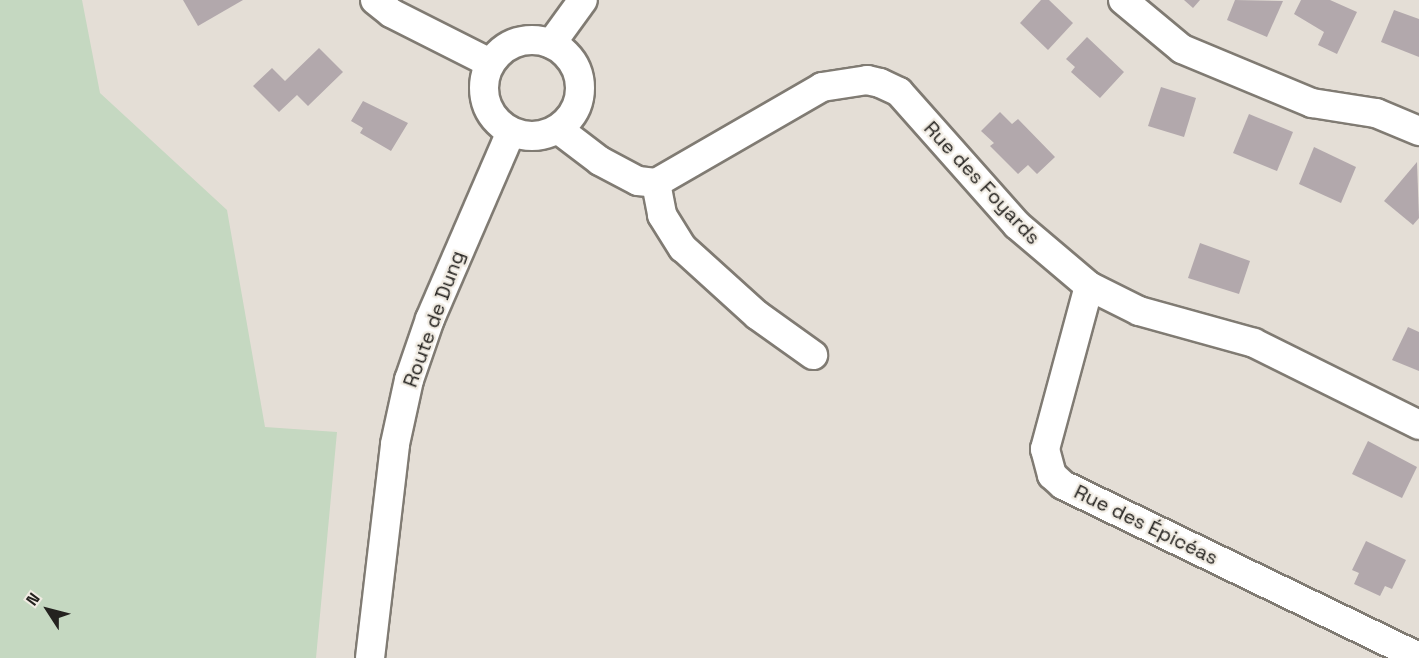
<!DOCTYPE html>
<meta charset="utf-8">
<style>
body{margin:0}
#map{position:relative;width:1419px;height:658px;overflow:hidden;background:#e4ded6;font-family:"Space Grotesk",sans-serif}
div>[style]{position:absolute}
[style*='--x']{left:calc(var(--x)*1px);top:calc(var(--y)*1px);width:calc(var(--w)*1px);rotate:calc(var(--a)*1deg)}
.green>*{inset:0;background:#c5d8c1}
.building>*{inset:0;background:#b2a8ac}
.roads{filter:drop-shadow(2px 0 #807b73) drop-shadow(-2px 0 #807b73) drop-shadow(0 2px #807b73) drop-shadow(0 -2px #807b73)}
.minor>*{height:28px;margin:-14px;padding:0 14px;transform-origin:14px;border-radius:14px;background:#fff}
.minor>.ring{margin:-14px;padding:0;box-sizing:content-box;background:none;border:28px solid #fff;border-radius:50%}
span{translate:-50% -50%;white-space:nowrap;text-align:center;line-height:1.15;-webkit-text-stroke:4.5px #f1ece3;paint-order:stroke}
.street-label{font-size:20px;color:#24221f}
.north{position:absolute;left:18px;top:580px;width:60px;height:60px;-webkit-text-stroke:4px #f1ece3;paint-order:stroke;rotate:306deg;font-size:16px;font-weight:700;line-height:24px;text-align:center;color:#24221f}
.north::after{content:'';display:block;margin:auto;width:21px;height:27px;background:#24221f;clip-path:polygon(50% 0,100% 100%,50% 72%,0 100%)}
</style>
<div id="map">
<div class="green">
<div style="clip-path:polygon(0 0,82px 0,100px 93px,227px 210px,265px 427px,337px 432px,316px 658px,0 658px)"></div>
</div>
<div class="building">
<div style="clip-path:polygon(183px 0,243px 0,198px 26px)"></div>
<div style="clip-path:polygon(1041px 0,1049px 0,1073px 23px,1048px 50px,1020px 23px)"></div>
<div style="clip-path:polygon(1184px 0,1200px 0,1193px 8px)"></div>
<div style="clip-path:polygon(1235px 0,1283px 1px,1267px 37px,1227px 20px)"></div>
<div style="clip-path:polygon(1301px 0,1330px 0,1357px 12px,1337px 54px,1318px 45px,1324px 32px,1294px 14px)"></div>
<div style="clip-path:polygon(1394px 10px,1419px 19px,1419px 57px,1381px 42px)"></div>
<div style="clip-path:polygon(1087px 37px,1124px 72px,1100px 98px,1071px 72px,1075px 67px,1066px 59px)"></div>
<div style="clip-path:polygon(319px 48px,343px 72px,308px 106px,297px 95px,279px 112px,253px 86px,272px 68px,285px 81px)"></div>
<div style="clip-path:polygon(1161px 87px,1196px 98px,1184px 137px,1148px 126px)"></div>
<div style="clip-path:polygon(363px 101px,408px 123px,391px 151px,360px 133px,363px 128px,351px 121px)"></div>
<div style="clip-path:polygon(1000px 112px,1012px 124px,1018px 119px,1055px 157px,1037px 174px,1028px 165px,1018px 174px,990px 146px,994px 143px,981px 131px)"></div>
<div style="clip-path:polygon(1249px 114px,1293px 132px,1277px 171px,1233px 153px)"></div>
<div style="clip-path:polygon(1314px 147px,1356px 167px,1341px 203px,1299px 184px)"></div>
<div style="clip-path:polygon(1417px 162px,1419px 218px,1413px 225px,1384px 201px)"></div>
<div style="clip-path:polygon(1200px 243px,1250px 261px,1239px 294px,1188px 278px)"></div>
<div style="clip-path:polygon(1408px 327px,1419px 332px,1419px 371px,1392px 360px)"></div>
<div style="clip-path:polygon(1368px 441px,1417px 467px,1402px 498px,1352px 474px)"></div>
<div style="clip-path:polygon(1366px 541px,1406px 560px,1392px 589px,1385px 586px,1380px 596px,1354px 584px,1359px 573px,1352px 570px)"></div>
</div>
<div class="roads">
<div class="minor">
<div style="--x:375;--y:0;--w:21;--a:39"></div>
<div style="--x:391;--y:13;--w:111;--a:26.8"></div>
<div style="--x:1123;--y:0;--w:77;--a:39.7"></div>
<div style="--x:1182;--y:49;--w:141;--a:22.6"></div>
<div style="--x:1312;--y:103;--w:65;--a:8.9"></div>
<div style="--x:1376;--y:113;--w:47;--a:22.7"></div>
<div class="ring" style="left:484px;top:40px;width:68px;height:68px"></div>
<div style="--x:551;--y:44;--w:54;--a:-54"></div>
<div style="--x:558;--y:129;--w:53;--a:37.3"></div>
<div style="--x:600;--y:161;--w:43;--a:27.8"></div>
<div style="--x:638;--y:181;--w:18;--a:6"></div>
<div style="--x:656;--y:183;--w:192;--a:-30"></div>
<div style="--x:822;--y:87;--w:46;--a:-8.8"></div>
<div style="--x:867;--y:80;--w:13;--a:13"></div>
<div style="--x:880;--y:83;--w:21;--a:25"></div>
<div style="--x:899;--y:92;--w:178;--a:48.4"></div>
<div style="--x:1017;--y:225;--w:94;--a:40.3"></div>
<div style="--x:1089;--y:286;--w:56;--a:26.6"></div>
<div style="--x:1139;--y:311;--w:119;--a:15.5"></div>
<div style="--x:1254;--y:343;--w:184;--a:26.4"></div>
<div style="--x:656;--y:183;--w:33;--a:79"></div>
<div style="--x:662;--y:215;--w:39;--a:58"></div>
<div style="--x:683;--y:248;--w:100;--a:42.2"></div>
<div style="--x:757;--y:315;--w:69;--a:35.5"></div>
<div style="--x:1089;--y:286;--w:169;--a:105.1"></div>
<div style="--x:1045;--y:449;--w:27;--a:75"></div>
<div style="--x:1052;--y:475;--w:15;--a:42"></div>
<div style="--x:1063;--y:485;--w:395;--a:25.8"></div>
<div style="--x:370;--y:658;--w:215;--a:-83.3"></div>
<div style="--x:395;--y:444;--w:66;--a:-77.7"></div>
<div style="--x:409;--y:380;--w:65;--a:-71"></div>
<div style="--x:430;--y:319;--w:204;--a:-66.6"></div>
</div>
</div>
<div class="street-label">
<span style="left:982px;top:183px;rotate:47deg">Rue des Foyards</span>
<span style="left:434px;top:319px;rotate:-70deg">Route de Dung</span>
<span style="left:1146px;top:525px;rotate:26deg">Rue des Épicéas</span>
</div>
<div class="north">N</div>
</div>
